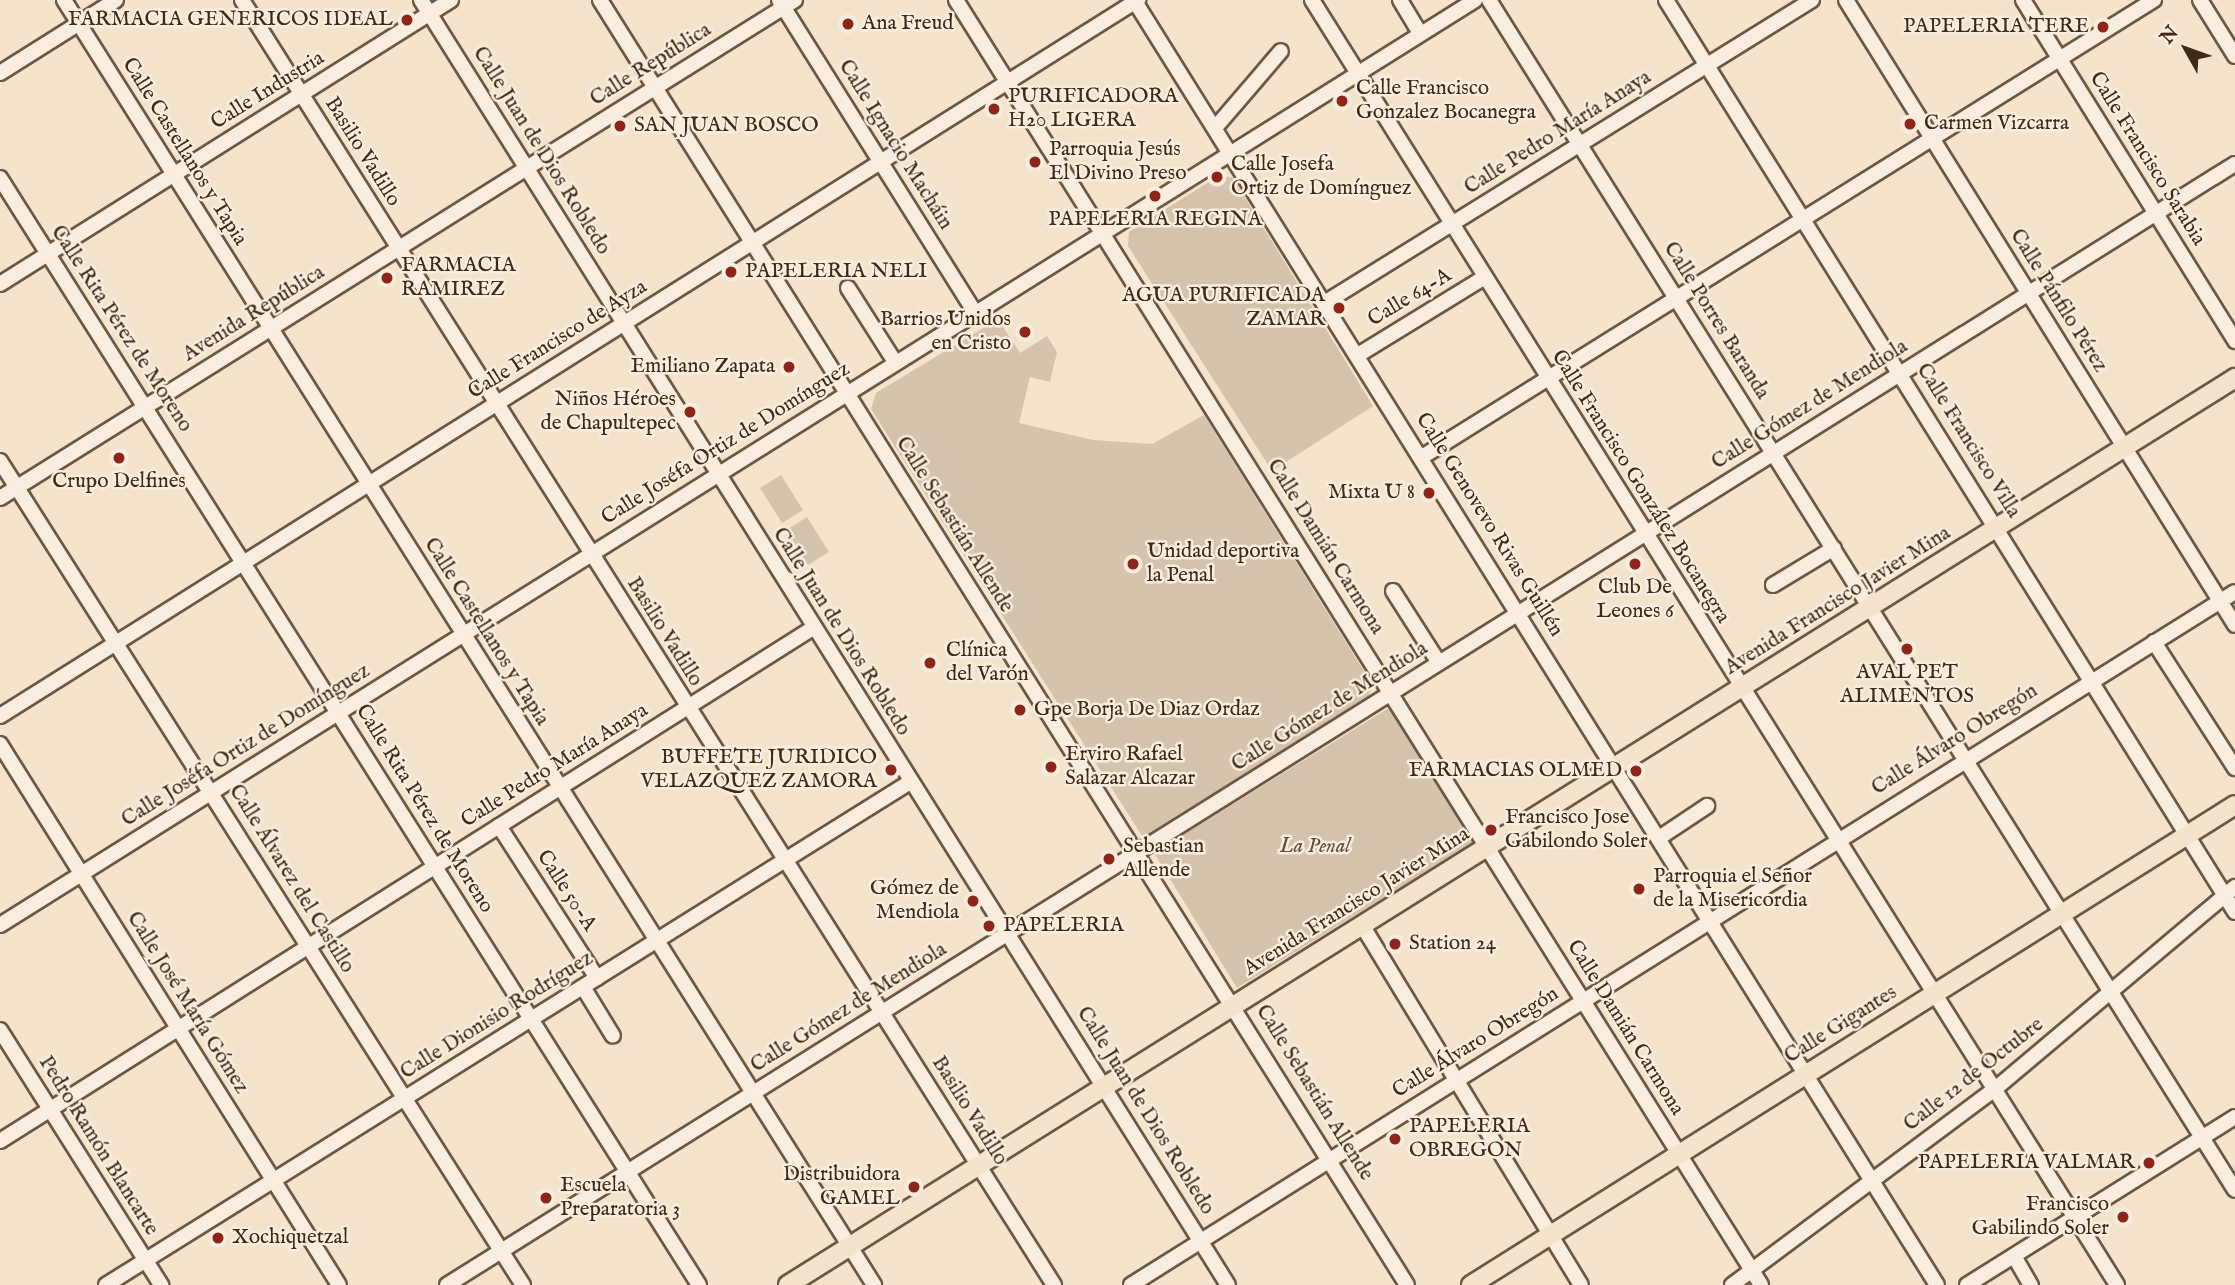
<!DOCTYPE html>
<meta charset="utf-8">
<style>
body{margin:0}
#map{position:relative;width:2235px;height:1285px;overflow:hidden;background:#f4e4cc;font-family:"IM FELL English",serif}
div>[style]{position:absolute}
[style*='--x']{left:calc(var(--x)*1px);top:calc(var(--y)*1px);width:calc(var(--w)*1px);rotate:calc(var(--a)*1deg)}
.green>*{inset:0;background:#d5c4ad}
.roads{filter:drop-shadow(2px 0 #6d5844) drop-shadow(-2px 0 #6d5844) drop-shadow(0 2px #6d5844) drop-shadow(0 -2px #6d5844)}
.minor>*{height:14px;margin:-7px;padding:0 7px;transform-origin:7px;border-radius:7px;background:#f8edde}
.major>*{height:18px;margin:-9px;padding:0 9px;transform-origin:9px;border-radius:9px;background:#f4e4cc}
.dots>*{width:19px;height:19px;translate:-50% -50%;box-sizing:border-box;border:4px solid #f8edde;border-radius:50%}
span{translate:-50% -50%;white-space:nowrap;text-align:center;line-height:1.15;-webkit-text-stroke:5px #f8edde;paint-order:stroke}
.poi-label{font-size:21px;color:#402a16}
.right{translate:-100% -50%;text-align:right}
.left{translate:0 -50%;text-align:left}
.street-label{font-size:21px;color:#402a16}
.park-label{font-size:21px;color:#65503c;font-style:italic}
.north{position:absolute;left:2151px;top:14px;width:70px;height:70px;-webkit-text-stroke:5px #f8edde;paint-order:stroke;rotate:310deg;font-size:19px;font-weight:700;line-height:28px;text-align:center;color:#402a16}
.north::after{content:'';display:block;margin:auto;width:24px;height:32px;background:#402a16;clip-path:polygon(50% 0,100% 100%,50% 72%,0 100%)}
</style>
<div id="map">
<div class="green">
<div style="clip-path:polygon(1220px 175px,1233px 178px,1373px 406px,1272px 471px,1128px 246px,1129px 232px)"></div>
<div style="clip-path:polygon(998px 319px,1020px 353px,1047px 336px,1057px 352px,1050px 382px,1030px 377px,1019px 423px,1093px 440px,1152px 444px,1204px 415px,1372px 684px,1369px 696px,1144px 839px,871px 409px,876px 393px)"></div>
<div style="clip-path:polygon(781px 475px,803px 510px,782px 523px,760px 488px)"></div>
<div style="clip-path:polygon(807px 517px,829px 552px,808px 565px,786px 530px)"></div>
<div style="clip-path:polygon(1392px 706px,1475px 841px,1237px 988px,1154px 853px)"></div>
</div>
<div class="roads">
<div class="minor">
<div style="--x:64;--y:0;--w:1519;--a:57.77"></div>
<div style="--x:242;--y:0;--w:1520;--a:57.71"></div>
<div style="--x:421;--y:0;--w:1517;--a:57.87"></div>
<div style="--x:600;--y:0;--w:1517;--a:57.87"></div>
<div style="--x:779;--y:0;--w:368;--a:57.9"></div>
<div style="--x:956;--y:0;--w:1516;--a:57.93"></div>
<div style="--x:1134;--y:0;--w:1515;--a:58"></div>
<div style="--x:1312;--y:0;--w:1516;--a:57.93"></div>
<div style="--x:1400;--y:0;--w:39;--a:59"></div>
<div style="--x:1489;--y:0;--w:1404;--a:57.92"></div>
<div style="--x:1666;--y:0;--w:1075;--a:58.04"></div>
<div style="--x:1846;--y:0;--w:736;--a:58.1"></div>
<div style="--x:2023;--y:0;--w:402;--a:58.1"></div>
<div style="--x:2200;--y:0;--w:66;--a:58"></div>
<div style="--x:0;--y:73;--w:137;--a:-32.2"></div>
<div style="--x:1215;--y:128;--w:101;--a:-49.4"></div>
<div style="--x:0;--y:178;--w:1309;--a:57.73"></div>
<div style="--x:0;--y:284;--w:533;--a:-32.2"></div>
<div style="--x:848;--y:288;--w:88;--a:57.6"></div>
<div style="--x:1326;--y:302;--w:572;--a:-31.86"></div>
<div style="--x:1358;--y:355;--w:149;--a:-31.6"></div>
<div style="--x:1422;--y:457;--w:863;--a:-31.98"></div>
<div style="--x:0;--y:461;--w:976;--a:57.6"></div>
<div style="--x:0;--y:498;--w:938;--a:-32.06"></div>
<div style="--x:1773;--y:585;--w:71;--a:-31.2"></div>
<div style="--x:1393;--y:591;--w:85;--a:57.4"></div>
<div style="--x:2154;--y:642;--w:150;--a:57.3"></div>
<div style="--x:0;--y:716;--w:1345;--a:-32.18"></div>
<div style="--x:0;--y:744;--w:638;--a:57.93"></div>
<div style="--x:499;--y:826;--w:181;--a:57.2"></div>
<div style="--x:1659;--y:838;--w:58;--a:-33.7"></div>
<div style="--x:0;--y:925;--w:1741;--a:-32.09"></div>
<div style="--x:1362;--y:925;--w:421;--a:58.7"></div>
<div style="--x:583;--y:987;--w:57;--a:58.5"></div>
<div style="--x:0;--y:1030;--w:302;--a:57.7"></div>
<div style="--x:0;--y:1141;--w:961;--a:-32.25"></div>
<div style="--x:2014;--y:1256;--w:34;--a:60"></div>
<div style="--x:106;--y:1285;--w:948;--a:-32.03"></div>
<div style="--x:447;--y:1285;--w:2110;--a:-32.09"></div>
<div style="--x:1131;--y:1285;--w:1303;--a:-32.12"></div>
<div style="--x:1732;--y:1285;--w:328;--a:-36.7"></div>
<div style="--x:1995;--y:1089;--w:314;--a:-40.1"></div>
<div style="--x:1967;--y:1285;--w:316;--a:-32.1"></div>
</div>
<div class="major">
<div style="--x:788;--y:1285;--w:1708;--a:-32.08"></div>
<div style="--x:1471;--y:1285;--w:902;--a:-32.14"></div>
</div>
</div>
<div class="dots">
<div style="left:407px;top:20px;background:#8f2418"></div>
<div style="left:848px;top:24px;background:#8f2418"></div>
<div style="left:2103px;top:27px;background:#8f2418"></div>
<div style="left:1342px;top:101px;background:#8f2418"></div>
<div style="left:994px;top:109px;background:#8f2418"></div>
<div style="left:1910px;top:124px;background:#8f2418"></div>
<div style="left:620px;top:126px;background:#8f2418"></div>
<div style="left:1035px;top:162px;background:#8f2418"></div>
<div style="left:1217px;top:177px;background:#8f2418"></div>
<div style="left:1155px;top:196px;background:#8f2418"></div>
<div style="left:731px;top:272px;background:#8f2418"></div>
<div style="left:387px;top:278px;background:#8f2418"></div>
<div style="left:1339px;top:308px;background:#8f2418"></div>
<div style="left:1025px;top:332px;background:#8f2418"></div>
<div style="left:789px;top:367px;background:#8f2418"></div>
<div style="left:690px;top:412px;background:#8f2418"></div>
<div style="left:119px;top:458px;background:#8f2418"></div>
<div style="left:1429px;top:493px;background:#8f2418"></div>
<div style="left:1133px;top:564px;background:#8f2418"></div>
<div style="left:1635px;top:564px;background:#8f2418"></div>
<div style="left:1907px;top:649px;background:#8f2418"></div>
<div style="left:930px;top:663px;background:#8f2418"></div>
<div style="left:1020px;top:710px;background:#8f2418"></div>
<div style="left:1051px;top:767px;background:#8f2418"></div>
<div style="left:891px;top:770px;background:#8f2418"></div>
<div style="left:1636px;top:771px;background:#8f2418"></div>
<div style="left:1491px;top:830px;background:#8f2418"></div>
<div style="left:1109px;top:859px;background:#8f2418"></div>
<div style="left:1639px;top:889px;background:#8f2418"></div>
<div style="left:973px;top:901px;background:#8f2418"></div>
<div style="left:989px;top:926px;background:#8f2418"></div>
<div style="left:1395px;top:944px;background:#8f2418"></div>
<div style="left:1395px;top:1139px;background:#8f2418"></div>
<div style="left:2149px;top:1163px;background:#8f2418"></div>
<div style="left:914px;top:1187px;background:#8f2418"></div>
<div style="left:546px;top:1198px;background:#8f2418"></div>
<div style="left:2123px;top:1217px;background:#8f2418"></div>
<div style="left:218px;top:1238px;background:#8f2418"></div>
</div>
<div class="poi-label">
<span class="right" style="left:393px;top:20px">FARMACIA GENERICOS IDEAL</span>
<span class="left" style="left:862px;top:24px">Ana Freud</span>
<span class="right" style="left:2089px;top:27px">PAPELERIA TERE</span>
<span class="left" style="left:1356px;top:101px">Calle Francisco<br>Gonzalez Bocanegra</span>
<span class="left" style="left:1008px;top:109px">PURIFICADORA<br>H20 LIGERA</span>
<span class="left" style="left:1924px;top:124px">Carmen Vizcarra</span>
<span class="left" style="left:634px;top:126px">SAN JUAN BOSCO</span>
<span class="left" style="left:1049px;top:162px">Parroquia Jesús<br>El Divino Preso</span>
<span class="left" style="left:1231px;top:177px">Calle Josefa<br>Ortiz de Domínguez</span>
<span style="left:1155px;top:220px">PAPELERIA REGINA</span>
<span class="left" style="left:401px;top:278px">FARMACIA<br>RAMIREZ</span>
<span class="left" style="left:745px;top:272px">PAPELERIA NELI</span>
<span class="right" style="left:1325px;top:308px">AGUA PURIFICADA<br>ZAMAR</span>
<span class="right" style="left:1011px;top:332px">Barrios Unidos<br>en Cristo</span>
<span class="right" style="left:775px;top:367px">Emiliano Zapata</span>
<span class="right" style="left:676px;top:412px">Niños Héroes<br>de Chapultepec</span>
<span style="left:119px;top:482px">Crupo Delfines</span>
<span class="right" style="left:1415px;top:493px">Mixta U 8</span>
<span class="left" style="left:1147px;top:564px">Unidad deportiva<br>la Penal</span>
<span style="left:1635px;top:600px">Club De<br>Leones 6</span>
<span class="left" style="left:946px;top:663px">Clínica<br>del Varón</span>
<span style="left:1907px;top:685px">AVAL PET<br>ALIMENTOS</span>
<span class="left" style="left:1034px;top:710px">Gpe Borja De Diaz Ordaz</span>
<span class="left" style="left:1065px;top:767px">Erviro Rafael<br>Salazar Alcazar</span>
<span class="right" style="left:877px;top:770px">BUFFETE JURIDICO<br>VELAZQUEZ ZAMORA</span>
<span class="right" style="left:1622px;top:771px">FARMACIAS OLMED</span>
<span class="left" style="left:1505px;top:830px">Francisco Jose<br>Gabilondo Soler</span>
<span class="left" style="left:1123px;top:859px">Sebastian<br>Allende</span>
<span class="left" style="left:1653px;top:889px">Parroquia el Señor<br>de la Misericordia</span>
<span class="right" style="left:959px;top:901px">Gómez de<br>Mendiola</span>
<span class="left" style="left:1003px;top:926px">PAPELERIA</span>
<span class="left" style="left:1409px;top:944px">Station 24</span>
<span class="left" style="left:1409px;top:1139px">PAPELERIA<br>OBREGON</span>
<span class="right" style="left:2135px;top:1163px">PAPELERIA VALMAR</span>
<span class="right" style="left:900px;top:1187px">Distribuidora<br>GAMEL</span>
<span class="left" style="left:560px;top:1198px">Escuela<br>Preparatoria 3</span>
<span class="right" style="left:2109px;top:1217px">Francisco<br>Gabilindo Soler</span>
<span class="left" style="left:232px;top:1238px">Xochiquetzal</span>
</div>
<div class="street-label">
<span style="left:651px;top:65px;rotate:-32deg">Calle República</span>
<span style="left:268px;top:91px;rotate:-32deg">Calle Industria</span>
<span style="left:1558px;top:133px;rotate:-32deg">Calle Pedro María Anaya</span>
<span style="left:895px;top:145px;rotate:58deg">Calle Ignacio Macháin</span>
<span style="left:541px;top:151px;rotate:58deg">Calle Juan de Dios Robledo</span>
<span style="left:184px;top:152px;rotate:58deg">Calle Castellanos y Tapia</span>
<span style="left:362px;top:152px;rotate:58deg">Basilio Vadillo</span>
<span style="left:2147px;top:159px;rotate:58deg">Calle Francisco Sarabia</span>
<span style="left:1410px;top:298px;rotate:-31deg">Calle 64-A</span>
<span style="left:2058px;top:301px;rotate:58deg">Calle Pánfilo Pérez</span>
<span style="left:254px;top:314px;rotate:-32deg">Avenida República</span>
<span style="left:1716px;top:321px;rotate:58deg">Calle Porres Baranda</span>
<span style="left:121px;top:329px;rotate:57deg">Calle Rita Pérez de Moreno</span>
<span style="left:558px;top:340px;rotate:-32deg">Calle Francisco de Ayza</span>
<span style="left:1810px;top:405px;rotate:-32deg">Calle Gómez de Mendiola</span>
<span style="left:1968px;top:441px;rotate:58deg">Calle Francisco Villa</span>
<span style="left:726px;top:444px;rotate:-32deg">Calle Joséfa Ortiz de Domínguez</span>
<span style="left:1640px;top:487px;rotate:58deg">Calle Francisco González Bocanegra</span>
<span style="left:954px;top:525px;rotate:58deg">Calle Sebastián Allende</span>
<span style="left:1489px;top:525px;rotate:58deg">Calle Genovevo Rivas Guillén</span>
<span style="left:1325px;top:547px;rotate:58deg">Calle Damián Carmona</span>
<span style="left:1838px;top:601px;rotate:-32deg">Avenida Francisco Javier Mina</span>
<span style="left:486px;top:632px;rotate:58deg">Calle Castellanos y Tapia</span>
<span style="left:664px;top:632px;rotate:58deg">Basilio Vadillo</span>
<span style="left:841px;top:632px;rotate:58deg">Calle Juan de Dios Robledo</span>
<span style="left:1330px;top:707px;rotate:-32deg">Calle Gómez de Mendiola</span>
<span style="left:1955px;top:740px;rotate:-32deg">Calle Álvaro Obregón</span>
<span style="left:246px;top:746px;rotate:-32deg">Calle Joséfa Ortiz de Domínguez</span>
<span style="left:555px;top:766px;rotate:-32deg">Calle Pedro María Anaya</span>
<span style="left:424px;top:809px;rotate:58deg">Calle Rita Pérez de Moreno</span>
<span style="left:291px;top:879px;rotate:58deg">Calle Álvarez del Castillo</span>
<span style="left:566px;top:891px;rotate:57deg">Calle 50-A</span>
<span style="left:1357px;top:902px;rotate:-32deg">Avenida Francisco Javier Mina</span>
<span style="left:187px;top:1003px;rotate:58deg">Calle José María Gómez</span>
<span style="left:849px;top:1008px;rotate:-32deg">Calle Gómez de Mendiola</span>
<span style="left:497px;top:1016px;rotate:-32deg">Calle Dionisio Rodríguez</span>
<span style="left:1841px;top:1025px;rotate:-32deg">Calle Gigantes</span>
<span style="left:1625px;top:1028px;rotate:58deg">Calle Damián Carmona</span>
<span style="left:1476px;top:1043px;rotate:-32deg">Calle Álvaro Obregón</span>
<span style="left:1974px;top:1075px;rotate:-38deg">Calle 12 de Octubre</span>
<span style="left:1314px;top:1093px;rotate:58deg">Calle Sebastián Allende</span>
<span style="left:969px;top:1111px;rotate:58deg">Basilio Vadillo</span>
<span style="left:1145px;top:1111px;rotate:58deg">Calle Juan de Dios Robledo</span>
<span style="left:98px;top:1146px;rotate:58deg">Pedro Ramón Blancarte</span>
</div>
<div class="park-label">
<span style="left:1315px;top:847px">La Penal</span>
</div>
<div class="north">N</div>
</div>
